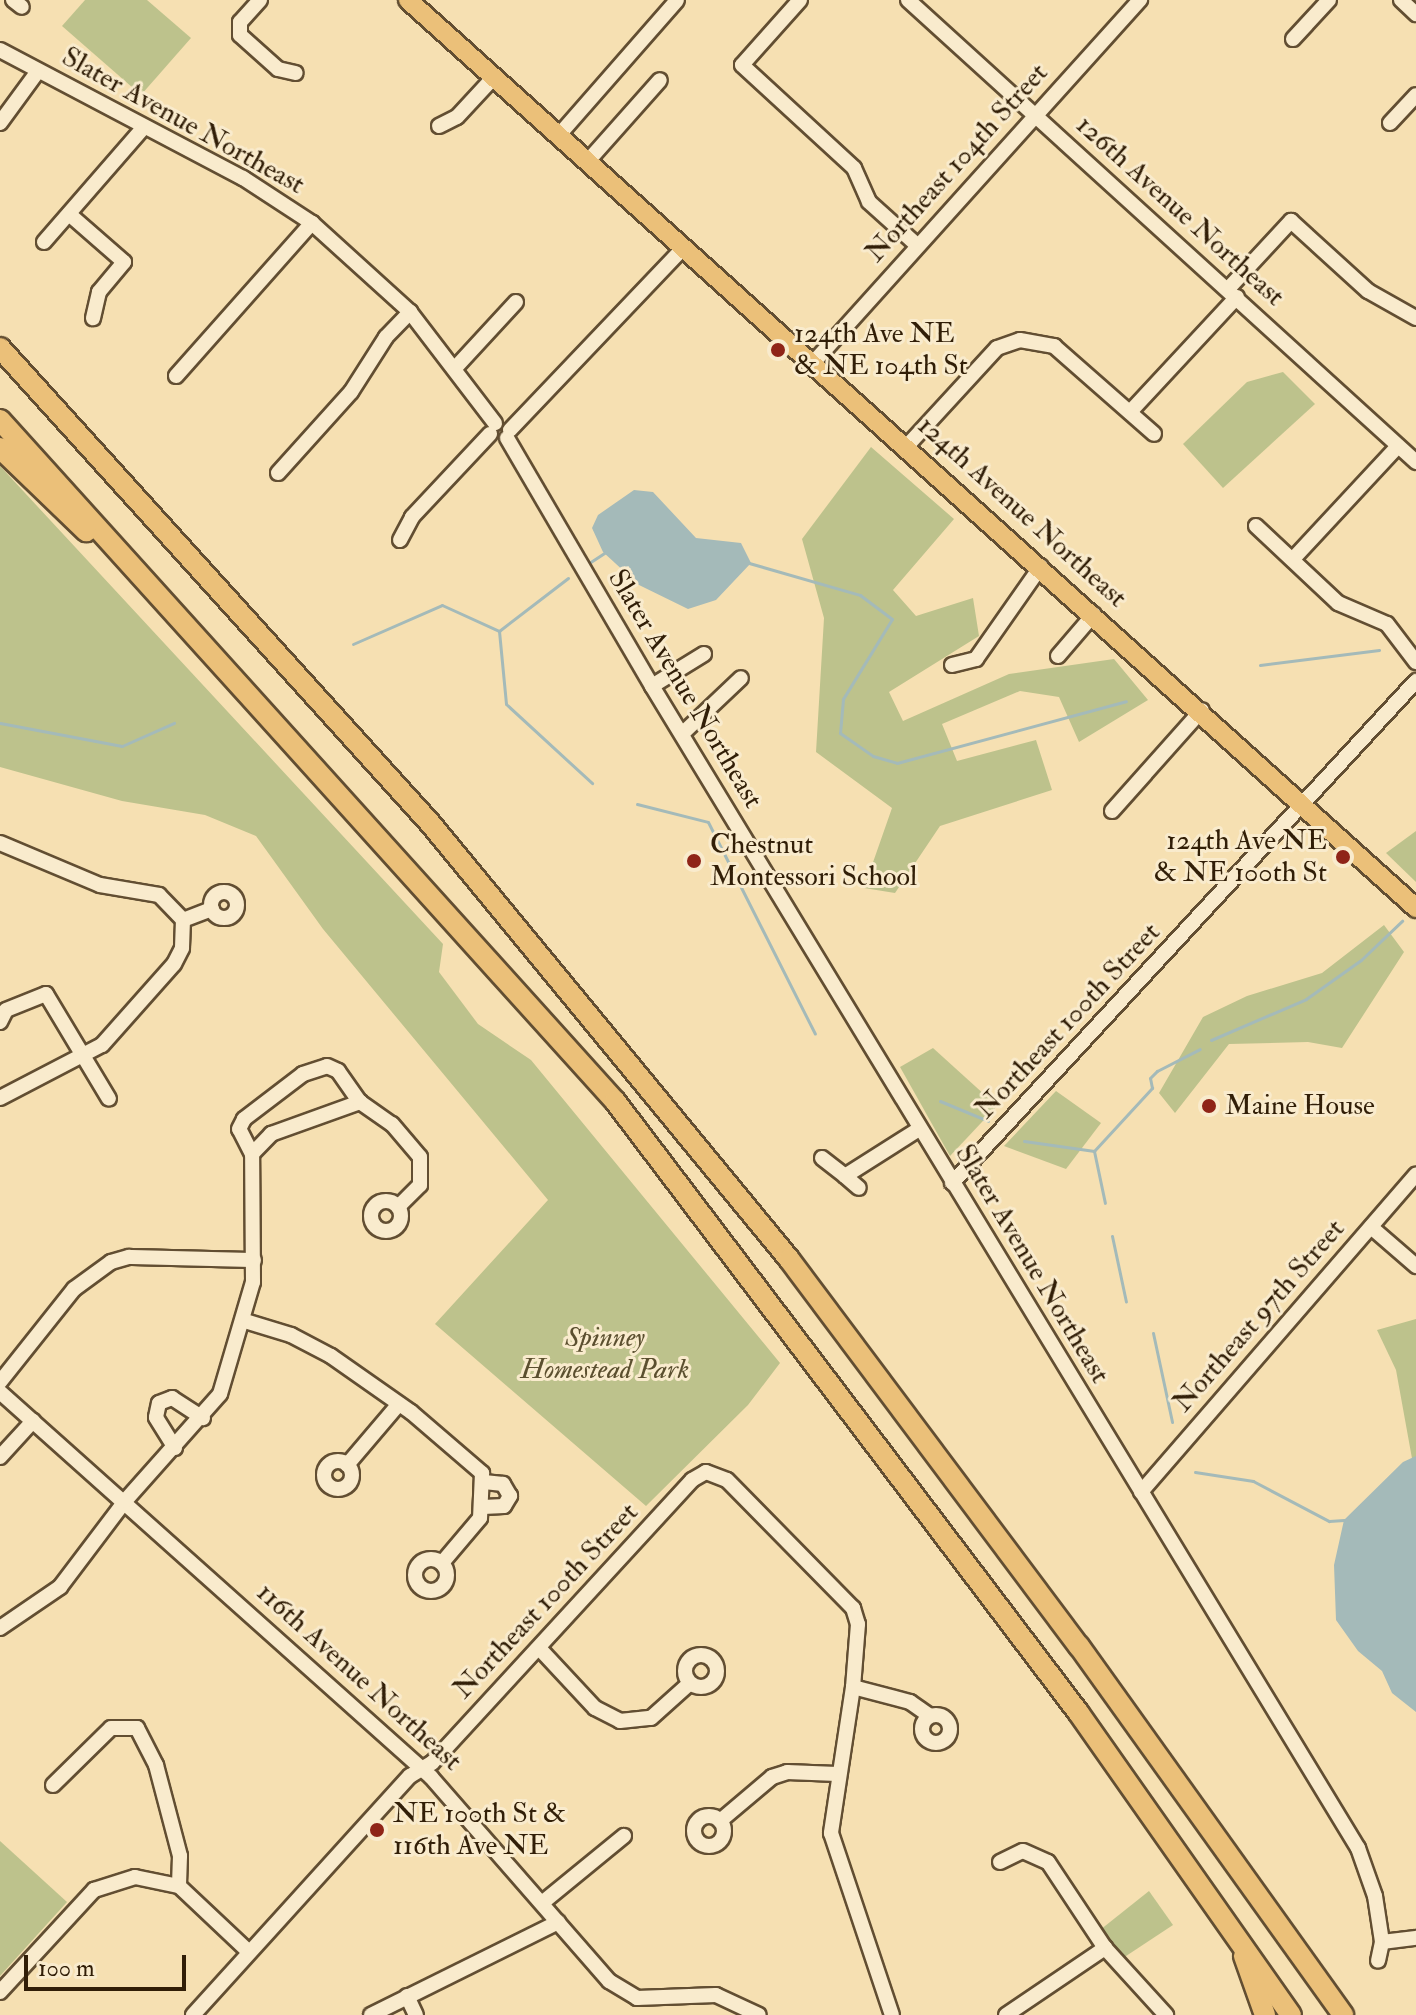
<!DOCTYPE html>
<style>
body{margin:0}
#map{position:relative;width:1416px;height:2015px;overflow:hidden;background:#f6e0b2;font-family:"IM FELL Double Pica",serif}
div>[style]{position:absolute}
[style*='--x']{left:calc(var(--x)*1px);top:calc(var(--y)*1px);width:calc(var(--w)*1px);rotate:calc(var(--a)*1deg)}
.green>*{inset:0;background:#bdc28c}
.water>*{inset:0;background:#a4bab9}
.stream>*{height:3px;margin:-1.5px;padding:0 1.5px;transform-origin:1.5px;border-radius:1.5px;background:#a4bab9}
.roads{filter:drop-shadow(2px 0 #624e32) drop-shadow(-2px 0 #624e32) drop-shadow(0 2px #624e32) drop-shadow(0 -2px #624e32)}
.minor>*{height:14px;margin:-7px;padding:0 7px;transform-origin:7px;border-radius:7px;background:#f9ebcd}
.minor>.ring{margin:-7px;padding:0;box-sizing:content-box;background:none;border:14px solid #f9ebcd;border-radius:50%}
.major>*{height:18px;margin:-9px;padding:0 9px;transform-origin:9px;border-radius:9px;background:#ebc079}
.highway>*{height:20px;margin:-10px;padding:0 10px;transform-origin:10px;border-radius:10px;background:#ebc079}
.dots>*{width:22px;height:22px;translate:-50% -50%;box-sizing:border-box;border:4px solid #f9ebcd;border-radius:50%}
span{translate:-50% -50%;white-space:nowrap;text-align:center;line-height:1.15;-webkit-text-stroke:6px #f9ebcd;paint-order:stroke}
.street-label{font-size:28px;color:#311e07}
.poi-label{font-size:28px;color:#311e07}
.left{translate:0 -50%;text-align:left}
.right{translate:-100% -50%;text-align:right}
.park-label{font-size:28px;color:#5b4f2f;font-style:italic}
.scale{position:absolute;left:24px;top:1955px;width:162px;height:36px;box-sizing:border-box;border:4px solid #311e07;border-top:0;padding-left:10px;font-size:24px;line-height:28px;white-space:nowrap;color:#311e07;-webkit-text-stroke:6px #f9ebcd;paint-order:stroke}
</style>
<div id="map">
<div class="green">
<div style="clip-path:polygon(85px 0,147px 0,191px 38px,141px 95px,62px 26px)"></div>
<div style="clip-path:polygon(1283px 372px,1315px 404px,1223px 488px,1183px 444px,1247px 382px)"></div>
<div style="clip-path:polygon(871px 447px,954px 519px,893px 590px,916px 616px,973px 598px,979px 636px,889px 692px,903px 721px,1009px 674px,1114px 659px,1148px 700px,1079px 742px,1059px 697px,1020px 691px,942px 724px,957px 761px,1036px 740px,1052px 790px,940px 826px,895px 893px,864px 888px,892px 808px,816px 752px,824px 618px,802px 539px)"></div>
<div style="clip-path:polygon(0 466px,443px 944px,439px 972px,478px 1024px,531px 1060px,780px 1363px,748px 1405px,646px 1506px,435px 1324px,548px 1200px,323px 929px,256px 836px,205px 815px,122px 801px,0 767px)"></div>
<div style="clip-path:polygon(1416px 831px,1416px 882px,1386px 853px)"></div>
<div style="clip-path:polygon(1384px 925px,1404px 952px,1342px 1048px,1308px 1042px,1229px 1044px,1175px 1113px,1159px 1093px,1203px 1017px,1247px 996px,1322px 973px)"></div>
<div style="clip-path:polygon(933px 1048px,997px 1106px,950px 1156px,900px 1067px)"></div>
<div style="clip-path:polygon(1056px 1091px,1101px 1123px,1066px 1169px,1004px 1146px)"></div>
<div style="clip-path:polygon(1416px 1319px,1416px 1462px,1413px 1464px,1396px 1370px,1377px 1330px)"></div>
<div style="clip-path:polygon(0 1841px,67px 1902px,0 1976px)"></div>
<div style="clip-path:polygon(1149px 1891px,1173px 1925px,1120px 1960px,1100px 1930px)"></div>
</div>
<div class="water">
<div style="clip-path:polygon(634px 490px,653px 492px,696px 538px,741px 543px,751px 563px,716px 600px,688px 609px,639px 585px,603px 552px,592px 528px,598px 515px)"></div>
<div style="clip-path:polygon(1416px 1456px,1416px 1712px,1392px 1693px,1382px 1671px,1358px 1651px,1336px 1620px,1334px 1565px,1344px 1520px,1403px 1462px)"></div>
</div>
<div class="stream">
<div style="--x:589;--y:563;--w:20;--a:-33"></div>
<div style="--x:749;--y:563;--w:116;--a:16.1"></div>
<div style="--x:860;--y:595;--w:40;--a:37"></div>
<div style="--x:892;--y:619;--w:94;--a:121.5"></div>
<div style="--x:843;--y:699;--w:34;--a:95"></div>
<div style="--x:840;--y:733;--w:40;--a:34.9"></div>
<div style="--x:873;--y:756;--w:25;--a:16"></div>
<div style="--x:897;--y:763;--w:237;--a:-15.1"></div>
<div style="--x:499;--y:631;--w:87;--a:-37.5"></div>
<div style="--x:353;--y:644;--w:97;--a:-23.7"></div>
<div style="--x:442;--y:605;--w:63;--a:24.5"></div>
<div style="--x:499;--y:631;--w:73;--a:84.5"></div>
<div style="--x:506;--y:704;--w:117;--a:42.6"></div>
<div style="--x:1260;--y:665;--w:120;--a:-7.2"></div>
<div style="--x:0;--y:723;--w:124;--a:10.7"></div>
<div style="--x:122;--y:746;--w:57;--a:-23.9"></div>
<div style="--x:637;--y:804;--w:73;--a:14.2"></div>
<div style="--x:708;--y:822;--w:237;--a:63.2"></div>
<div style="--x:1211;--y:1040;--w:103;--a:-23.3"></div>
<div style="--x:1306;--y:999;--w:67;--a:-35.3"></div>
<div style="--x:1361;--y:960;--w:57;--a:-43.6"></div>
<div style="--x:940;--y:1101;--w:52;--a:22.6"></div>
<div style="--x:1024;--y:1141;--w:71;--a:8.1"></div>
<div style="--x:1094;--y:1151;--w:53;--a:78.1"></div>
<div style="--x:1094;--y:1151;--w:86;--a:-47.4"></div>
<div style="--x:1152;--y:1088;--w:10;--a:-101"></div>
<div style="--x:1150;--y:1078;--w:10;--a:-45"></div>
<div style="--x:1157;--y:1071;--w:48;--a:-27.1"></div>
<div style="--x:1112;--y:1236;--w:67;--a:78"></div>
<div style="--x:1153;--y:1333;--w:91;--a:77.9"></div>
<div style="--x:1195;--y:1472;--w:59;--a:8.8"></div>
<div style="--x:1253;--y:1481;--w:86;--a:27.8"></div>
<div style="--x:1329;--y:1521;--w:15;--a:-4"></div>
</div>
<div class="roads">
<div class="minor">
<div style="--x:13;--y:0;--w:11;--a:38"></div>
<div style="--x:260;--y:0;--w:30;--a:132"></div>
<div style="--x:240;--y:22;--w:13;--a:90"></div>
<div style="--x:240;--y:35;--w:51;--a:41.8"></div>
<div style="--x:278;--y:69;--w:18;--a:13"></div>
<div style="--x:800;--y:0;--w:87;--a:131.7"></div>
<div style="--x:742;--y:65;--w:152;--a:42.6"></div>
<div style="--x:854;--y:168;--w:37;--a:66"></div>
<div style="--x:869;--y:202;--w:64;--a:41.9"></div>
<div style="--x:908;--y:0;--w:687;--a:42.28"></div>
<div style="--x:1401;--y:0;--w:21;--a:43"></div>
<div style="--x:1293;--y:39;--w:53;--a:-47.3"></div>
<div style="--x:0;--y:50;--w:275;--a:27.8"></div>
<div style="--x:243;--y:178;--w:82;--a:33.1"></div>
<div style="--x:312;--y:223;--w:132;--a:42.2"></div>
<div style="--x:410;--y:312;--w:140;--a:52.6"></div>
<div style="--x:0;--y:123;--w:64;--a:-53.8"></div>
<div style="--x:1390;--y:123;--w:38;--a:-47"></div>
<div style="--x:439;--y:126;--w:20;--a:-27"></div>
<div style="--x:457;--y:117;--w:54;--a:-47.2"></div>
<div style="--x:559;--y:135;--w:179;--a:-48.8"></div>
<div style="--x:588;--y:161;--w:108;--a:-48.4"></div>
<div style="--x:69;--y:214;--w:73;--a:41.1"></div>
<div style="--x:124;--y:262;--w:39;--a:130"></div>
<div style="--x:99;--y:292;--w:27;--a:103"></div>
<div style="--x:44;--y:242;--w:152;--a:-49"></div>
<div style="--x:1228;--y:289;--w:93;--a:-47.2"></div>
<div style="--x:1291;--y:221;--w:104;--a:42.3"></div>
<div style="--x:1368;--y:291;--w:55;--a:29.4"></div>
<div style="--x:813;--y:363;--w:489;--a:-48"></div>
<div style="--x:457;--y:366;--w:87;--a:-47.3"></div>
<div style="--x:176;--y:376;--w:205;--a:-48.4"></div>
<div style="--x:1130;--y:412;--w:157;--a:-47.1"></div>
<div style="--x:510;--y:430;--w:253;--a:-46.4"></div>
<div style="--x:507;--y:438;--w:287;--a:59.7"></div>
<div style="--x:652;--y:686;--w:1360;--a:58.72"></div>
<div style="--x:1358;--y:1848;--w:51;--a:70.5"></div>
<div style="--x:1375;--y:1896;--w:47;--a:81.3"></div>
<div style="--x:1382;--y:1942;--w:19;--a:102"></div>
<div style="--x:907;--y:446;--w:133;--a:-47.4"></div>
<div style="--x:997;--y:348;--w:24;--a:-19"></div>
<div style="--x:1020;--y:340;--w:35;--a:10"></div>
<div style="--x:1054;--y:346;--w:133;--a:41.3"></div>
<div style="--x:278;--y:473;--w:109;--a:-48"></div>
<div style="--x:351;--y:392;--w:65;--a:-57.5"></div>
<div style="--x:386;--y:337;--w:35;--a:-46"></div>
<div style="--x:1256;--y:526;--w:112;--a:43.2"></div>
<div style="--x:1338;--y:603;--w:53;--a:23.2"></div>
<div style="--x:1387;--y:624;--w:48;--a:52.7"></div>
<div style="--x:400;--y:540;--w:26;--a:-62"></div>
<div style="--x:412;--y:517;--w:114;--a:-46.8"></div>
<div style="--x:1293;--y:559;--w:154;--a:-47.1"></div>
<div style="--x:1058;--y:656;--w:55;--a:-49.4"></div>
<div style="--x:952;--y:665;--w:25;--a:-14"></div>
<div style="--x:976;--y:659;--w:113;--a:-55"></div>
<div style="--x:652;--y:686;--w:61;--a:-31.6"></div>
<div style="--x:682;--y:734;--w:81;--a:-43.5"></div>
<div style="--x:1112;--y:811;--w:135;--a:-48.3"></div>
<div style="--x:0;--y:843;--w:108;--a:22.8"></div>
<div style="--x:100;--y:885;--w:60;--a:9.6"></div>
<div style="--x:159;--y:895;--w:35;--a:46"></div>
<div class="ring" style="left:211px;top:892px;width:12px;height:12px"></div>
<div style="--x:0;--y:1022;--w:13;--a:-63"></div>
<div style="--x:6;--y:1010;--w:43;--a:-21.8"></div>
<div style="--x:46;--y:994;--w:122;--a:59"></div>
<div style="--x:0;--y:1098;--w:115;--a:-27.5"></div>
<div style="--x:102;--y:1045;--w:108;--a:-48.4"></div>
<div style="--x:174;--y:964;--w:18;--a:-63"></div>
<div style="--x:182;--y:948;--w:28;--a:-88"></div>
<div style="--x:183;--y:920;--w:31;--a:-21"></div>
<div style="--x:252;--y:1154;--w:28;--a:-46"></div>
<div style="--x:271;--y:1134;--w:95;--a:-19.8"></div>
<div style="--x:822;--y:1158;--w:29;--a:38"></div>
<div style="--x:845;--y:1176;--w:88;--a:-32.4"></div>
<div style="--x:845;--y:1176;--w:18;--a:41"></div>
<div style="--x:952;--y:1183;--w:684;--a:-47.25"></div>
<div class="ring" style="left:371px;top:1201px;width:16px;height:16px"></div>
<div style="--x:1371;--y:1227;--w:60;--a:40.9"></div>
<div style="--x:245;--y:1321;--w:48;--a:16.9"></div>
<div style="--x:291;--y:1335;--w:45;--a:27.7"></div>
<div style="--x:331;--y:1356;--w:98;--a:35"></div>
<div style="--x:411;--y:1412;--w:94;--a:40.7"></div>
<div style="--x:482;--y:1473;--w:45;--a:92.5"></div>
<div style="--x:480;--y:1518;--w:59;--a:130.2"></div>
<div style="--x:0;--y:1382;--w:119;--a:-51.5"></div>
<div style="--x:74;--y:1289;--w:46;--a:-36.1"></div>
<div style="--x:111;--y:1262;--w:19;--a:-16"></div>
<div style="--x:129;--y:1257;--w:125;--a:1.4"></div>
<div style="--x:0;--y:1392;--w:578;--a:41.77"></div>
<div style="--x:431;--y:1777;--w:271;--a:48.9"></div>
<div style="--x:609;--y:1981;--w:33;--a:31"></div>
<div style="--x:637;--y:1998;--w:79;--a:-2.2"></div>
<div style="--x:716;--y:1995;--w:47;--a:24.9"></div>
<div style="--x:175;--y:1448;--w:36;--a:-122"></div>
<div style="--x:156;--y:1417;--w:14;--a:-78"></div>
<div style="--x:159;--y:1403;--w:14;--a:-21"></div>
<div style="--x:172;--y:1398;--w:37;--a:33"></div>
<div style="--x:0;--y:1457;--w:49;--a:-47.5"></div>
<div class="ring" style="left:324px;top:1461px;width:14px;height:14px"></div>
<div style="--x:347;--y:1465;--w:80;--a:-49.6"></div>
<div style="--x:1141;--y:1492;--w:420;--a:-49.1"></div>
<div style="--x:483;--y:1507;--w:21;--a:-3"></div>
<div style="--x:504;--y:1506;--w:12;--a:-59"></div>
<div style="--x:510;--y:1496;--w:14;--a:-120"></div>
<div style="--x:503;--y:1484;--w:19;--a:-174"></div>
<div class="ring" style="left:415px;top:1559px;width:18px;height:18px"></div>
<div style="--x:0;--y:1628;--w:73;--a:-34.3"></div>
<div style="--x:60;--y:1587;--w:108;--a:-52.9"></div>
<div style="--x:125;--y:1501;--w:143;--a:-48.4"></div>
<div style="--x:220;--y:1394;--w:117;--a:-73.6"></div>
<div style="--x:253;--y:1282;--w:128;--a:-90.4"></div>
<div style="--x:252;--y:1154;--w:28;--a:-117"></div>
<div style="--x:239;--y:1129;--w:11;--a:-63"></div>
<div style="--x:244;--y:1119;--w:74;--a:-37.3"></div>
<div style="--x:303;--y:1074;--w:25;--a:-18"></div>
<div style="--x:327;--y:1066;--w:12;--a:24"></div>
<div style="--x:338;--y:1071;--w:38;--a:55"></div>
<div style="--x:360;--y:1102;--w:39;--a:35"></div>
<div style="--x:392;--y:1124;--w:43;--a:49.7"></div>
<div style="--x:420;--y:1157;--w:28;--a:90"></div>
<div style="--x:420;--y:1185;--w:31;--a:135"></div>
<div style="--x:539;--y:1648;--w:82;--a:47"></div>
<div style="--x:595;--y:1708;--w:28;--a:27"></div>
<div style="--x:620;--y:1721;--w:31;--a:-6"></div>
<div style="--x:651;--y:1718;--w:52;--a:-41.9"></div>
<div class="ring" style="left:685px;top:1655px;width:18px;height:18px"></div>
<div style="--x:853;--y:1687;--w:59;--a:14.7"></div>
<div style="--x:910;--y:1702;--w:24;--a:35"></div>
<div class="ring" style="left:922px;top:1715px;width:14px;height:14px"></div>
<div style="--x:53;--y:1785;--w:81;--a:-44.5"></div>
<div style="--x:111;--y:1728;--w:26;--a:0"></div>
<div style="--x:137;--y:1728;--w:42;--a:62.8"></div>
<div style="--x:156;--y:1765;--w:94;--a:75.2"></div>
<div style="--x:180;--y:1856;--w:30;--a:92"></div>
<div class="ring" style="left:694px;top:1816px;width:16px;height:16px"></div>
<div style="--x:720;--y:1821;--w:68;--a:-40.2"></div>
<div style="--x:772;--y:1777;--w:16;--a:-18"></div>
<div style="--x:787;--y:1772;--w:50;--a:2.3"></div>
<div style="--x:1000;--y:1862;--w:25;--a:-26"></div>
<div style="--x:1023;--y:1851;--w:27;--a:24"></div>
<div style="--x:1048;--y:1862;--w:103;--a:56.5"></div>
<div style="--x:1105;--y:1948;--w:91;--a:47.7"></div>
<div style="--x:179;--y:1886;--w:96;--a:43.3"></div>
<div style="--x:542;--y:1903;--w:106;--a:-39.3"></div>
<div style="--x:1382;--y:1942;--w:34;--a:-7"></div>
<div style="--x:0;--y:1992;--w:139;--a:-47.3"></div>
<div style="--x:94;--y:1890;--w:43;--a:-17.6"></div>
<div style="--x:135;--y:1877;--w:45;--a:11.6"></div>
<div style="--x:407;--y:1996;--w:21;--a:65"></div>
<div style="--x:193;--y:2015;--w:323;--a:-47.8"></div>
<div style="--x:410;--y:1776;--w:26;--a:-31"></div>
<div style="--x:432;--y:1763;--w:384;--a:-47.4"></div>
<div style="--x:692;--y:1480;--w:16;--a:-30"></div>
<div style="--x:706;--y:1472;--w:22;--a:21"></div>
<div style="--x:727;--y:1480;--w:180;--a:45.5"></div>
<div style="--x:853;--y:1608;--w:17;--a:73"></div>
<div style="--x:858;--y:1624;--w:63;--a:94.5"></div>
<div style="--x:853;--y:1687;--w:148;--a:98.6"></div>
<div style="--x:831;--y:1833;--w:192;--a:71.5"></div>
<div style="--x:371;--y:2015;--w:209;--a:-26.4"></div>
<div style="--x:1006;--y:2015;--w:120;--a:-34.1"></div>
</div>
<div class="major">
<div style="--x:408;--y:0;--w:1357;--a:42.01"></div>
</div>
<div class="highway">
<div style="--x:0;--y:348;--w:641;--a:47.85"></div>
<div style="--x:430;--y:823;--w:565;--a:50.53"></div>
<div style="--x:789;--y:1259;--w:484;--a:53.2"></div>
<div style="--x:1079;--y:1646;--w:454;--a:54.4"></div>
<div style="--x:0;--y:420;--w:918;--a:47.92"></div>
<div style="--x:615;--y:1101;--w:767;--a:52.85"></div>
<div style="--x:1078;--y:1712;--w:370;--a:54.9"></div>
<div style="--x:0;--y:448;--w:120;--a:44"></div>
<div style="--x:1244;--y:1956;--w:63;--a:70.4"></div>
</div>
</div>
<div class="dots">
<div style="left:778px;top:350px;background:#8f2418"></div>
<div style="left:1343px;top:857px;background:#8f2418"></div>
<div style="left:694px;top:861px;background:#8f2418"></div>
<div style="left:1209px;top:1106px;background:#8f2418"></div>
<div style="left:377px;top:1830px;background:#8f2418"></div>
</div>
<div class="street-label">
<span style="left:183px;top:121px;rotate:29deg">Slater Avenue Northeast</span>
<span style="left:957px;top:163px;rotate:-48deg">Northeast 104th Street</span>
<span style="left:1180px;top:211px;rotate:42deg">126th Avenue Northeast</span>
<span style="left:1022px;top:512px;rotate:42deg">124th Avenue Northeast</span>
<span style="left:685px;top:689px;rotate:59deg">Slater Avenue Northeast</span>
<span style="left:1068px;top:1021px;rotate:-47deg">Northeast 100th Street</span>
<span style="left:1032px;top:1264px;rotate:59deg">Slater Avenue Northeast</span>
<span style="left:1259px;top:1316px;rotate:-49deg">Northeast 97th Street</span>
<span style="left:546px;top:1601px;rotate:-47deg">Northeast 100th Street</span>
<span style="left:359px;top:1677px;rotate:42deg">116th Avenue Northeast</span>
</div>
<div class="poi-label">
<span class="left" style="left:794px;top:350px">124th Ave NE<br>&amp; NE 104th St</span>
<span class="right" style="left:1327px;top:857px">124th Ave NE<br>&amp; NE 100th St</span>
<span class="left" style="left:710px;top:861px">Chestnut<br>Montessori School</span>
<span class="left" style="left:1225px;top:1106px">Maine House</span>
<span class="left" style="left:393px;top:1830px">NE 100th St &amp;<br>116th Ave NE</span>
</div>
<div class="park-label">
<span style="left:605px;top:1354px">Spinney<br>Homestead Park</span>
</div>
<div class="scale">100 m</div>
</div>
